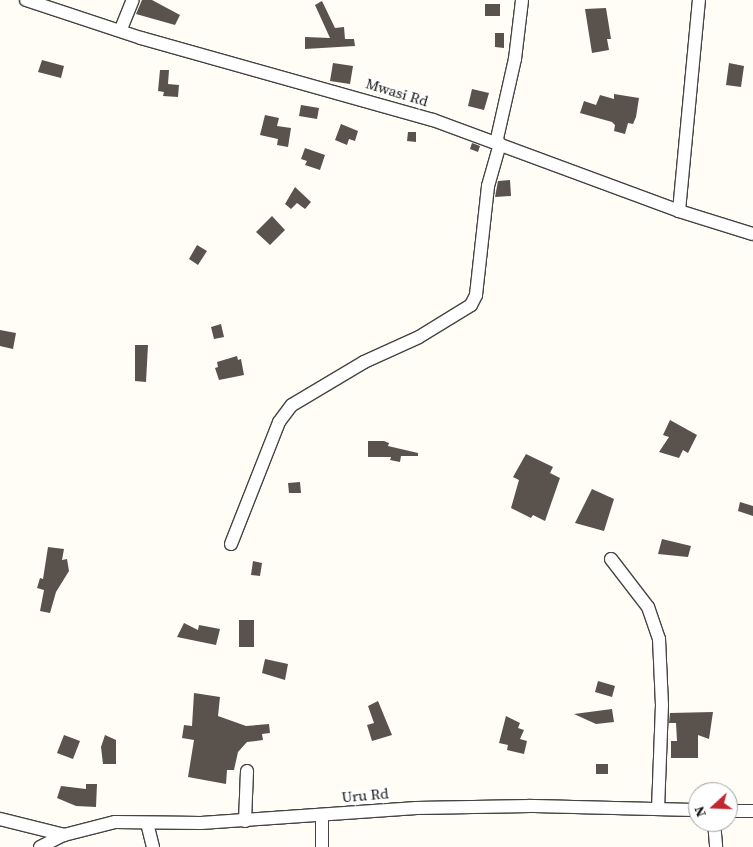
<!DOCTYPE html>
<style>
body{margin:0}
#map{position:relative;width:753px;height:847px;overflow:hidden;background:#fffdf5;font-family:"Source Serif 4",serif}
div>[style]{position:absolute}
[style*='--x']{left:calc(var(--x)*1px);top:calc(var(--y)*1px);width:calc(var(--w)*1px);rotate:calc(var(--a)*1deg)}
.building>*{inset:0;background:#5a524d}
.roads{filter:drop-shadow(1px 0 #444) drop-shadow(-1px 0 #444) drop-shadow(0 1px #444) drop-shadow(0 -1px #444)}
.minor>*{height:12px;margin:-6px;padding:0 6px;transform-origin:6px;border-radius:6px;background:#fff}
span{translate:-50% -50%;white-space:nowrap;text-align:center;line-height:1.15;-webkit-text-stroke:5px #fff;paint-order:stroke}
.street-label{font-size:15px;color:#111}
.north{position:absolute;left:688px;top:782px;width:50px;height:50px;box-sizing:border-box;background:#fff;border:1px solid #a0a0a0;border-radius:50%;rotate:250deg;font-size:14px;font-weight:700;line-height:20px;text-align:center;color:#111}
.north::after{content:'';display:block;margin:auto;width:18px;height:22px;background:#c4262e;clip-path:polygon(50% 0,100% 100%,50% 72%,0 100%)}
</style>
<div id="map">
<div class="building">
<div style="clip-path:polygon(142px 0,152px 0,180px 15px,175px 25px,136px 14px)"></div>
<div style="clip-path:polygon(322px 1px,335px 28px,344px 27px,345px 39px,354px 39px,355px 46px,305px 49px,305px 37px,330px 38px,315px 5px)"></div>
<div style="clip-path:polygon(485px 4px,500px 4px,500px 16px,485px 16px)"></div>
<div style="clip-path:polygon(606px 8px,611px 39px,607px 39px,609px 50px,592px 53px,585px 9px)"></div>
<div style="clip-path:polygon(495px 33px,504px 33px,504px 48px,495px 47px)"></div>
<div style="clip-path:polygon(42px 60px,64px 66px,61px 78px,38px 72px)"></div>
<div style="clip-path:polygon(333px 63px,353px 66px,350px 84px,330px 81px)"></div>
<div style="clip-path:polygon(729px 63px,744px 66px,741px 87px,726px 85px)"></div>
<div style="clip-path:polygon(160px 70px,169px 70px,168px 84px,179px 85px,178px 97px,163px 96px,164px 92px,158px 91px)"></div>
<div style="clip-path:polygon(472px 89px,489px 93px,484px 110px,468px 106px)"></div>
<div style="clip-path:polygon(614px 94px,639px 98px,636px 117px,633px 124px,628px 123px,625px 134px,614px 131px,615px 125px,612px 122px,580px 113px,584px 101px,596px 105px,600px 95px,614px 99px)"></div>
<div style="clip-path:polygon(301px 105px,319px 108px,317px 119px,299px 116px)"></div>
<div style="clip-path:polygon(265px 115px,279px 118px,277px 126px,291px 128px,288px 147px,277px 145px,278px 139px,260px 135px)"></div>
<div style="clip-path:polygon(341px 124px,358px 131px,355px 141px,349px 139px,347px 145px,335px 140px)"></div>
<div style="clip-path:polygon(408px 132px,416px 132px,416px 142px,407px 141px)"></div>
<div style="clip-path:polygon(472px 143px,480px 146px,478px 152px,470px 149px)"></div>
<div style="clip-path:polygon(305px 148px,325px 155px,320px 170px,305px 165px,307px 161px,301px 159px)"></div>
<div style="clip-path:polygon(510px 180px,511px 196px,495px 197px,498px 181px)"></div>
<div style="clip-path:polygon(295px 187px,311px 202px,305px 209px,297px 203px,291px 209px,285px 204px)"></div>
<div style="clip-path:polygon(272px 216px,285px 230px,270px 245px,256px 232px)"></div>
<div style="clip-path:polygon(197px 245px,207px 251px,198px 265px,189px 259px)"></div>
<div style="clip-path:polygon(221px 324px,224px 337px,214px 339px,211px 327px)"></div>
<div style="clip-path:polygon(0 330px,16px 333px,13px 349px,0 346px)"></div>
<div style="clip-path:polygon(135px 345px,148px 345px,146px 382px,135px 381px)"></div>
<div style="clip-path:polygon(237px 356px,238px 360px,241px 359px,244px 375px,219px 380px,215px 368px,218px 367px,217px 362px)"></div>
<div style="clip-path:polygon(670px 420px,697px 435px,688px 453px,683px 450px,679px 458px,659px 452px,669px 437px,663px 435px)"></div>
<div style="clip-path:polygon(368px 441px,384px 441px,389px 443px,388px 446px,418px 453px,418px 456px,401px 456px,400px 462px,390px 460px,391px 457px,368px 457px)"></div>
<div style="clip-path:polygon(526px 454px,553px 467px,550px 473px,560px 478px,545px 521px,533px 515px,531px 518px,511px 508px,519px 480px,513px 477px)"></div>
<div style="clip-path:polygon(300px 482px,301px 493px,289px 493px,288px 483px)"></div>
<div style="clip-path:polygon(592px 489px,614px 499px,604px 531px,575px 523px)"></div>
<div style="clip-path:polygon(740px 502px,753px 506px,753px 516px,738px 511px)"></div>
<div style="clip-path:polygon(662px 539px,691px 546px,688px 557px,658px 554px)"></div>
<div style="clip-path:polygon(48px 547px,64px 549px,62px 560px,67px 559px,69px 571px,56px 592px,50px 613px,40px 611px,44px 590px,37px 588px,40px 578px,43px 579px)"></div>
<div style="clip-path:polygon(253px 561px,262px 563px,260px 576px,251px 575px)"></div>
<div style="clip-path:polygon(239px 620px,254px 620px,254px 647px,239px 647px)"></div>
<div style="clip-path:polygon(184px 623px,198px 630px,199px 625px,220px 629px,216px 645px,177px 637px)"></div>
<div style="clip-path:polygon(265px 659px,288px 664px,285px 680px,262px 673px)"></div>
<div style="clip-path:polygon(598px 681px,615px 686px,612px 697px,595px 692px)"></div>
<div style="clip-path:polygon(194px 693px,220px 697px,218px 716px,246px 726px,269px 724px,270px 733px,262px 734px,263px 740px,247px 742px,238px 752px,234px 770px,227px 770px,226px 784px,188px 777px,194px 740px,182px 738px,184px 725px,192px 726px)"></div>
<div style="clip-path:polygon(378px 701px,392px 735px,372px 741px,367px 725px,374px 723px,368px 706px)"></div>
<div style="clip-path:polygon(612px 709px,614px 722px,596px 724px,574px 714px)"></div>
<div style="clip-path:polygon(713px 712px,709px 739px,698px 735px,698px 758px,671px 758px,671px 741px,677px 741px,676px 723px,669px 723px,670px 713px)"></div>
<div style="clip-path:polygon(506px 716px,520px 723px,518px 728px,524px 730px,520px 739px,527px 741px,524px 754px,507px 750px,508px 745px,499px 743px)"></div>
<div style="clip-path:polygon(64px 735px,80px 741px,73px 759px,57px 753px)"></div>
<div style="clip-path:polygon(105px 735px,116px 740px,116px 764px,103px 764px,101px 747px)"></div>
<div style="clip-path:polygon(596px 764px,608px 764px,608px 774px,596px 774px)"></div>
<div style="clip-path:polygon(86px 784px,97px 784px,96px 807px,76px 806px,57px 798px,61px 786px,86px 789px)"></div>
</div>
<div class="roads">
<div class="minor">
<div style="--x:26;--y:0;--w:121;--a:18.3"></div>
<div style="--x:141;--y:38;--w:303;--a:15.7"></div>
<div style="--x:433;--y:120;--w:262;--a:20.3"></div>
<div style="--x:679;--y:211;--w:77;--a:17.3"></div>
<div style="--x:121;--y:29;--w:31;--a:-68"></div>
<div style="--x:496;--y:143;--w:86;--a:-77.3"></div>
<div style="--x:515;--y:59;--w:59;--a:-83.2"></div>
<div style="--x:679;--y:211;--w:212;--a:-84.6"></div>
<div style="--x:231;--y:544;--w:131;--a:-68.5"></div>
<div style="--x:279;--y:422;--w:21;--a:-53"></div>
<div style="--x:292;--y:405;--w:84;--a:-30.8"></div>
<div style="--x:364;--y:362;--w:60;--a:-24.4"></div>
<div style="--x:419;--y:337;--w:61;--a:-31.6"></div>
<div style="--x:471;--y:305;--w:11;--a:-63"></div>
<div style="--x:476;--y:295;--w:110;--a:-83.7"></div>
<div style="--x:488;--y:186;--w:44;--a:-74.1"></div>
<div style="--x:611;--y:559;--w:61;--a:52.4"></div>
<div style="--x:648;--y:607;--w:34;--a:71"></div>
<div style="--x:659;--y:639;--w:66;--a:87.4"></div>
<div style="--x:662;--y:705;--w:104;--a:92.2"></div>
<div style="--x:728;--y:811;--w:25;--a:0"></div>
<div style="--x:0;--y:819;--w:66;--a:14"></div>
<div style="--x:245;--y:821;--w:50;--a:-87.7"></div>
<div style="--x:714;--y:822;--w:25;--a:85"></div>
<div style="--x:147;--y:823;--w:25;--a:76"></div>
<div style="--x:40;--y:847;--w:27;--a:-27"></div>
<div style="--x:64;--y:835;--w:53;--a:-14.3"></div>
<div style="--x:115;--y:822;--w:86;--a:0.7"></div>
<div style="--x:201;--y:823;--w:216;--a:-4"></div>
<div style="--x:416;--y:808;--w:114;--a:-1"></div>
<div style="--x:530;--y:806;--w:168;--a:1.4"></div>
<div style="--x:322;--y:847;--w:32;--a:-90"></div>
</div>
</div>
<div class="street-label">
<span style="left:397px;top:92px;rotate:17deg">Mwasi Rd</span>
<span style="left:365px;top:795px;rotate:-5deg">Uru Rd</span>
</div>
<div class="north">N</div>
</div>
